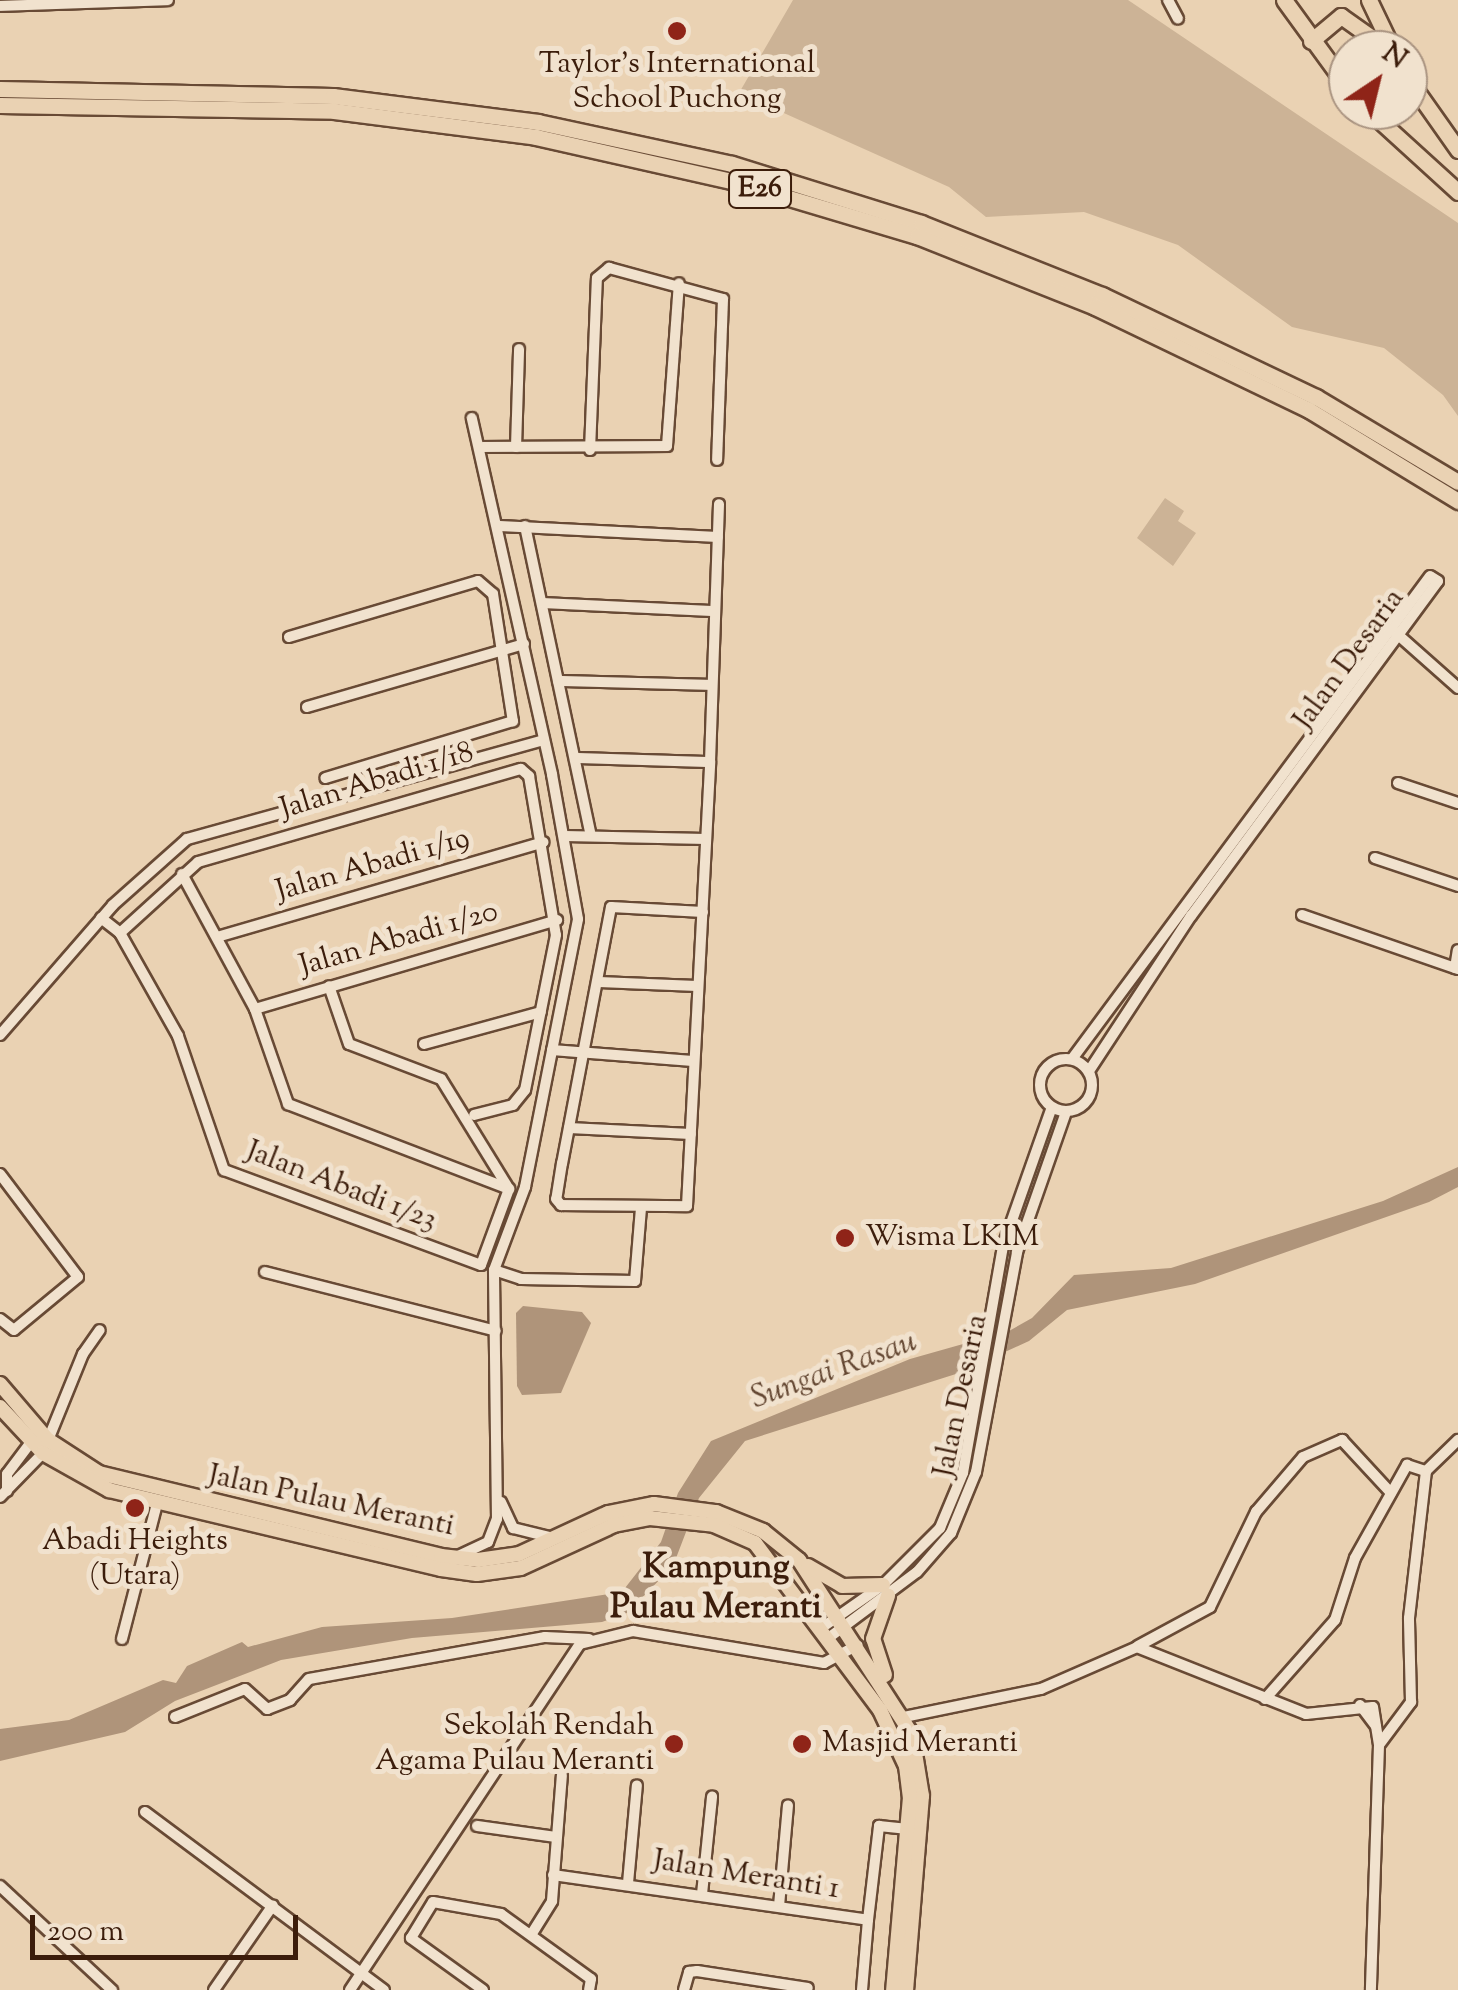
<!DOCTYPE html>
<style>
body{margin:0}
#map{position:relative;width:1458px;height:1990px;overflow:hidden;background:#ead2b3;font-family:"Sorts Mill Goudy",serif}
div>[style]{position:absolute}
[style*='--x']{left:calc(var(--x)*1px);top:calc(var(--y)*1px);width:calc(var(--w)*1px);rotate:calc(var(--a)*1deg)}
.green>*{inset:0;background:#ccb396}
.water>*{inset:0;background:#af947a}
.roads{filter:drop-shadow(2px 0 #684a35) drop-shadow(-2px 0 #684a35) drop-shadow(0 2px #684a35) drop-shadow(0 -2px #684a35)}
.minor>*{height:10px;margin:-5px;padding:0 5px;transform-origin:5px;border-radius:5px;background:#f1e2ce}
.minor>.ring{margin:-5px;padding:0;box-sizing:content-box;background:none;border:10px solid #f1e2ce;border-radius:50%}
.major>*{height:14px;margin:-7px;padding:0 7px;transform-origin:7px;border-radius:7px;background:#ead2b3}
.highway>*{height:15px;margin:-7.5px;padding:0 7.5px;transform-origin:7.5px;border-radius:7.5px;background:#ead2b3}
.dots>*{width:28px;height:28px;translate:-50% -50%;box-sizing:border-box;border:5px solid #f1e2ce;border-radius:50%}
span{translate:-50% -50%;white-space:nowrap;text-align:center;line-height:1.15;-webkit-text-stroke:10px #f1e2ce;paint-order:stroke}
.shield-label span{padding:2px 8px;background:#f1e2ce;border:2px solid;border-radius:8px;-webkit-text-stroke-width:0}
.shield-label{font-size:28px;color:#3c1d0b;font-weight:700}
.poi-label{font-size:30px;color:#3c1d0b}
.left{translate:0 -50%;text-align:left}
.right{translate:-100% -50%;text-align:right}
.street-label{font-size:30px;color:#3c1d0b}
.water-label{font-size:32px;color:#644732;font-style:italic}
.quarter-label{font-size:35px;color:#3c1d0b;font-weight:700}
.north{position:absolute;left:1328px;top:30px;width:100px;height:100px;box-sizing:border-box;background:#f1e2ce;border:2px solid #a99380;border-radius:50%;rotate:35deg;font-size:28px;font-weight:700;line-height:40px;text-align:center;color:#3c1d0b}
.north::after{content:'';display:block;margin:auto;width:35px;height:45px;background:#8f2418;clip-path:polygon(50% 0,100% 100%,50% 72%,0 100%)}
.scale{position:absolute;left:30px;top:1915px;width:268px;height:45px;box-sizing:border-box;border:5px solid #3c1d0b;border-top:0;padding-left:12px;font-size:30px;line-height:35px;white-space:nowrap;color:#3c1d0b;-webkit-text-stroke:8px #f1e2ce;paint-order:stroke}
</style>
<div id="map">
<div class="green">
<div style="clip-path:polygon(793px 0,1128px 0,1458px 223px,1458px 416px,1443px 395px,1384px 348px,1292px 327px,1178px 245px,1084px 212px,986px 217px,949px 187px,739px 93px)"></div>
<div style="clip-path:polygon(1165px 498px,1184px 511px,1178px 521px,1196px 533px,1173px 566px,1137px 538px)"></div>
</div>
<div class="water">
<div style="clip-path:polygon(1458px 1167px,1458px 1187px,1429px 1202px,1195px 1284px,1067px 1310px,1029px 1341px,959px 1373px,745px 1441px,699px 1498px,673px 1566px,627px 1613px,602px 1622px,412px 1638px,281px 1660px,175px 1701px,125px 1732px,0 1761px,0 1729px,69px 1720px,163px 1680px,176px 1683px,187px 1666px,242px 1642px,248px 1647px,322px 1627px,452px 1618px,609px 1594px,625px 1588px,661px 1542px,678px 1493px,711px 1441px,910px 1359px,1009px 1331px,1032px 1318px,1074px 1275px,1171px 1268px,1383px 1201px)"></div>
<div style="clip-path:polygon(523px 1306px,582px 1312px,591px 1323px,561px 1393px,522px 1395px,517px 1386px,516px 1313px)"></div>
</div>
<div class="roads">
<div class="minor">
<div style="--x:1168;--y:0;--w:21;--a:62"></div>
<div style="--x:0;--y:6;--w:168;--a:-2"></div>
<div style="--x:483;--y:447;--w:184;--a:-0.3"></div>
<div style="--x:667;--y:446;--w:163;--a:-85.8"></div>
<div style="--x:516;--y:447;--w:98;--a:-88.2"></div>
<div style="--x:590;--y:450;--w:172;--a:-87.7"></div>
<div style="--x:597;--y:278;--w:16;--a:-40"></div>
<div style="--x:609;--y:268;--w:118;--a:15.2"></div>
<div style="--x:723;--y:299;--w:161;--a:92.1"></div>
<div style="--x:500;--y:526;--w:218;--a:2.9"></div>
<div style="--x:525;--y:526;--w:313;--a:78"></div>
<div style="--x:542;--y:603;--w:170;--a:2.7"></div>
<div style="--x:1396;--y:633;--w:83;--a:41.6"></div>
<div style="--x:289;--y:637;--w:197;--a:-16.5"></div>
<div style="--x:478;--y:581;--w:20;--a:41"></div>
<div style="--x:493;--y:594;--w:129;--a:81.1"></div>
<div style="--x:513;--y:721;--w:196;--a:163.1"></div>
<div style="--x:558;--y:681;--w:151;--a:1.5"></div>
<div style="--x:307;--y:707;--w:226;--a:-16.2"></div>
<div style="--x:575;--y:758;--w:135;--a:1.7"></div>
<div style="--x:1398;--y:783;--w:63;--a:18.4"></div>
<div style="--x:565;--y:836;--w:141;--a:1.2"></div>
<div style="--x:1375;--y:858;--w:88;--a:18.6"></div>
<div style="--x:182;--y:874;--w:153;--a:61.6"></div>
<div style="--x:255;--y:1009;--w:101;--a:70.8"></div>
<div style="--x:288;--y:1104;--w:237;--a:21"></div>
<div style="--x:703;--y:912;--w:92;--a:-176.9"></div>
<div style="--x:611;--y:907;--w:261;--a:100.8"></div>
<div style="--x:562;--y:1163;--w:36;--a:99"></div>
<div style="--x:556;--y:1199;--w:8;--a:50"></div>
<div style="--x:561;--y:1205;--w:126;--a:0.5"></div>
<div style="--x:687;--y:1206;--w:445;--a:-87"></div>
<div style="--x:710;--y:762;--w:258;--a:-88"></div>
<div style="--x:1302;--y:915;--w:165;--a:19.1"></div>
<div style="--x:101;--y:918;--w:24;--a:38"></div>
<div style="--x:120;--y:933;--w:118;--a:60.6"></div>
<div style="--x:178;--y:1036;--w:142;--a:71.1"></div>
<div style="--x:224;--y:1170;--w:274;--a:20.3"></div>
<div style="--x:481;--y:1265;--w:81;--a:-69.8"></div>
<div style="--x:509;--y:1189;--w:129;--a:-121.7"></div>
<div style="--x:441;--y:1079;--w:98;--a:-159.2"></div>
<div style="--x:349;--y:1044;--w:61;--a:-109"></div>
<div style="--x:120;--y:933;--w:105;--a:-42.3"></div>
<div style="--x:198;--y:862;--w:336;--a:-16.1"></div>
<div style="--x:521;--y:769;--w:11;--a:41"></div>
<div style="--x:529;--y:776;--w:161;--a:80.4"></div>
<div style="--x:556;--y:935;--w:158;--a:101.3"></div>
<div style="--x:525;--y:1090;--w:19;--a:129"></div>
<div style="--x:513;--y:1105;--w:40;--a:165.6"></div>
<div style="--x:217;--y:937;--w:340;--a:-16.2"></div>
<div style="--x:1455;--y:968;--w:18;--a:-81"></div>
<div style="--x:599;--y:982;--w:98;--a:2.3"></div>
<div style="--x:255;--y:1009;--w:315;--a:-16.4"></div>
<div style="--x:0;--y:1035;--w:172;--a:-49"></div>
<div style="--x:113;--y:905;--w:99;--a:-41.7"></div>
<div style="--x:187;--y:839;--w:370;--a:-15.5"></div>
<div style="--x:424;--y:1044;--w:121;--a:-15.3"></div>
<div style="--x:552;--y:1050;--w:141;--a:4.5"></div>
<div class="ring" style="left:1040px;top:1059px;width:42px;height:42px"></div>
<div style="--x:1072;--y:1059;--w:601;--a:-53.45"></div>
<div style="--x:1089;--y:1071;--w:186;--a:-56.7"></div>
<div style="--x:1191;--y:916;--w:416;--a:-53.6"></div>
<div style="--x:1438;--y:581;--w:9;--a:-148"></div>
<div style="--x:569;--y:1128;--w:122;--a:2.8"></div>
<div style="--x:0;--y:1174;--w:129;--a:52.9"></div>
<div style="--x:78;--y:1277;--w:83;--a:140.4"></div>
<div style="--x:14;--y:1330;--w:18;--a:-142"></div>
<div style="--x:494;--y:1270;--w:28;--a:18"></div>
<div style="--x:521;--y:1279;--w:114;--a:1"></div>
<div style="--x:635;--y:1281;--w:73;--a:-85.3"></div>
<div style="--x:265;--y:1272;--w:238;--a:14.3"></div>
<div style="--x:48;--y:1440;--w:93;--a:-67.9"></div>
<div style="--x:83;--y:1354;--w:29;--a:-55"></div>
<div style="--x:7;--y:1491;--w:17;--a:-90"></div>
<div style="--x:7;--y:1474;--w:40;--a:-53"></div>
<div style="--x:0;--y:1497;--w:62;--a:-45.7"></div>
<div style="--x:501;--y:1502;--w:29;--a:65"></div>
<div style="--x:513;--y:1528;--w:38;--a:14"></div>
<div style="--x:458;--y:1556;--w:33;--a:-25"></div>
<div style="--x:488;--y:1542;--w:25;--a:-69"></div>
<div style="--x:497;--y:1519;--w:249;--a:-90.7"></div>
<div style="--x:494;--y:1270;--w:89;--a:-69.5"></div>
<div style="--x:525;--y:1187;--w:273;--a:-78.8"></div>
<div style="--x:578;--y:919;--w:147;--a:-100.2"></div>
<div style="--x:552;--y:774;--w:365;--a:-102.7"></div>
<div style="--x:820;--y:1629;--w:77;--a:-34.9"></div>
<div style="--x:883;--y:1585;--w:81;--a:-45"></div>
<div style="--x:940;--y:1528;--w:60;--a:-67.3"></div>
<div style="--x:963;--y:1473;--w:230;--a:-80"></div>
<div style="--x:1003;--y:1246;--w:147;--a:-70.6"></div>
<div style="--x:122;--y:1639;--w:139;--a:-75.5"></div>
<div style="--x:827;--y:1639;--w:112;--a:-36.7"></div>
<div style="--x:917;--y:1572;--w:52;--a:-48.9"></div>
<div style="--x:951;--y:1533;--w:66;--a:-67.7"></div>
<div style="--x:976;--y:1472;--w:224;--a:-79.4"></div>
<div style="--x:1017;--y:1252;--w:148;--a:-70.7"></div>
<div style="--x:1138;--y:1646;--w:82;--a:-28.4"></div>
<div style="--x:1210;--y:1607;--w:106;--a:-64.2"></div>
<div style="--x:1256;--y:1512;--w:72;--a:-49.5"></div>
<div style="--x:1303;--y:1457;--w:43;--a:-23.6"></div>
<div style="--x:1342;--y:1440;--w:72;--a:47.2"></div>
<div style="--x:1265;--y:1699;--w:106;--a:-48.5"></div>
<div style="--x:1335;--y:1620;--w:65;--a:-72.1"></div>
<div style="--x:1355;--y:1558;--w:107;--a:-60.8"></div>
<div style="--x:1407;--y:1465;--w:20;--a:18"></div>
<div style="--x:1360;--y:1705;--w:26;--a:53"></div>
<div style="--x:175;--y:1717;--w:75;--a:-21.8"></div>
<div style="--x:245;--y:1689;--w:30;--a:42"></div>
<div style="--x:267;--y:1709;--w:25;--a:-21"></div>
<div style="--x:290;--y:1700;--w:28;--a:-48"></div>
<div style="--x:309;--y:1679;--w:240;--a:-10.1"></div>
<div style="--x:545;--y:1637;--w:44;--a:2.6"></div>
<div style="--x:904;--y:1717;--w:140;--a:-11.6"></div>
<div style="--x:1041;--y:1689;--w:105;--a:-23.6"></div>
<div style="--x:1137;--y:1647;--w:182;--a:21.6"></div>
<div style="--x:1306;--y:1714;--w:67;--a:-6"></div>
<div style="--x:1373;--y:1707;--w:38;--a:81"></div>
<div style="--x:1379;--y:1745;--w:245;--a:91.9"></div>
<div style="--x:1379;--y:1745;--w:54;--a:-53.3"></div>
<div style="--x:1411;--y:1702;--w:84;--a:-91.4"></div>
<div style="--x:1409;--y:1618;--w:148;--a:-83.4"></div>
<div style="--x:1426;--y:1471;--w:45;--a:-44.1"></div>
<div style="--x:145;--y:1812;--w:298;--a:36.7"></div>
<div style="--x:477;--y:1826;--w:80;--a:7.9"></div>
<div style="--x:553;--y:1875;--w:318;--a:8.1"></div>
<div style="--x:868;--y:1920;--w:95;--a:-83.3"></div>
<div style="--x:879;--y:1826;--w:29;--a:6"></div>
<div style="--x:628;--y:1883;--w:98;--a:-84.8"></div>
<div style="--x:0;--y:1886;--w:153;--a:42.9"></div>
<div style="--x:702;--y:1894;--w:98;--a:-84.1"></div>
<div style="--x:779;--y:1906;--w:101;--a:-84.9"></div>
<div style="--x:531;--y:1935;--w:40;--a:-58"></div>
<div style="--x:552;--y:1901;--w:126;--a:-85.5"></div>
<div style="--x:214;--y:1990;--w:103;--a:-55.2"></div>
<div style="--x:350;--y:1990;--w:415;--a:-56.4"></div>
<div style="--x:580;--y:1644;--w:55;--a:-13.8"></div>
<div style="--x:633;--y:1631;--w:194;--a:9.5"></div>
<div style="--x:824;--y:1663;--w:38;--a:-28"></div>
<div style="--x:483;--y:1990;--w:89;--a:-144.2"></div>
<div style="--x:411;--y:1938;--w:42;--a:-58.6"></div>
<div style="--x:433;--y:1902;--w:69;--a:10"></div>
<div style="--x:501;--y:1914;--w:111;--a:35.8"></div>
<div style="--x:591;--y:1979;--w:11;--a:100"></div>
<div style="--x:684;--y:1990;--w:19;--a:-74"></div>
<div style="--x:689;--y:1972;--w:8;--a:-7"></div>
<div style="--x:697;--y:1971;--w:112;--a:8.7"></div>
<div style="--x:862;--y:1990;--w:70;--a:-85.1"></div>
</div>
<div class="major">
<div style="--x:0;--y:1384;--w:74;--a:49.4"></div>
<div style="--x:48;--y:1440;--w:61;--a:32.9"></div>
<div style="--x:99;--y:1473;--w:352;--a:13.6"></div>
<div style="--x:441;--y:1556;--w:37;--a:6"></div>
<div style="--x:478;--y:1560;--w:41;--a:-8.3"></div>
<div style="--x:519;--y:1554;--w:98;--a:-24.7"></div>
<div style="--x:608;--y:1513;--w:47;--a:-11.1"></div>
<div style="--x:654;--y:1504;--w:63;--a:7.4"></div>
<div style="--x:716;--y:1512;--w:51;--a:22"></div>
<div style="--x:763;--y:1531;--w:46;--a:38.9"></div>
<div style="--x:799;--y:1560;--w:208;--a:57.1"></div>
<div style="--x:912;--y:1735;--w:62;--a:80.7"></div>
<div style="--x:922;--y:1796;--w:195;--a:94.7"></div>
<div style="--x:0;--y:1407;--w:63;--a:46.9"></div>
<div style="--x:43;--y:1453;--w:76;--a:29.3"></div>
<div style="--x:109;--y:1490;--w:341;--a:13.4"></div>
<div style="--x:441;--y:1569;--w:36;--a:8"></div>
<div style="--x:477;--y:1574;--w:44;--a:-7.8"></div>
<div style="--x:521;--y:1568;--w:102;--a:-24.8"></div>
<div style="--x:614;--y:1525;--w:37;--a:-11"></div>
<div style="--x:650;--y:1518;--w:64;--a:6.2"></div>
<div style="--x:714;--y:1525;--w:45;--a:23.7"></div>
<div style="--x:755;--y:1543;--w:209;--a:53.2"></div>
<div style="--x:880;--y:1710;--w:62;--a:65.1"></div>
<div style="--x:906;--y:1766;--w:31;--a:83"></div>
<div style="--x:910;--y:1797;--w:194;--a:95"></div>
<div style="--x:808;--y:1566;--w:39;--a:30"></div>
<div style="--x:842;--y:1586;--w:41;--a:-1.4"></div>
<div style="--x:885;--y:1675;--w:38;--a:-108"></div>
<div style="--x:873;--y:1639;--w:46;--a:-70.8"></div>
</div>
<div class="highway">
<div style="--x:1284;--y:0;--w:109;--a:54"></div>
<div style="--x:1369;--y:0;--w:51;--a:64.4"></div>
<div style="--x:1311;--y:41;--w:39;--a:-40"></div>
<div style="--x:1341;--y:16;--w:59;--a:35.3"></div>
<div style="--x:1408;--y:79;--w:87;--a:54.8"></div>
<div style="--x:0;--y:89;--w:333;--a:1.2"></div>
<div style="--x:333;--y:96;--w:207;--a:7.2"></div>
<div style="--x:538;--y:122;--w:198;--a:12.2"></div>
<div style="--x:732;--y:164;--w:198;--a:17.3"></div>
<div style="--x:921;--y:223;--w:195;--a:21.7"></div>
<div style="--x:1102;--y:295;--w:237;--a:25.5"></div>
<div style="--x:1316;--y:397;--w:165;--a:30.9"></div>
<div style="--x:0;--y:105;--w:334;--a:1"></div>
<div style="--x:334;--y:111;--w:204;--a:7.3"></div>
<div style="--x:536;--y:137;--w:201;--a:12.7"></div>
<div style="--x:732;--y:181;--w:193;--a:16.6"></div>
<div style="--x:917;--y:236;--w:192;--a:21.7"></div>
<div style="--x:1095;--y:307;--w:237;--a:25.7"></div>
<div style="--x:1309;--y:410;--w:175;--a:31.4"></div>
<div style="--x:1368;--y:110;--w:122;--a:42.3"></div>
</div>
</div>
<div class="dots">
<div style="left:677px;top:31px;background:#8f2418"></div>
<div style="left:845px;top:1238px;background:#8f2418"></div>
<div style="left:135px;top:1508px;background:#8f2418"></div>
<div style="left:674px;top:1744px;background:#8f2418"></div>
<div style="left:802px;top:1744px;background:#8f2418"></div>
</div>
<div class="shield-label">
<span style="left:760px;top:189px">E26</span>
</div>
<div class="poi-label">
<span style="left:677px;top:82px">Taylor's International<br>School Puchong</span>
<span class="left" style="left:865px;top:1238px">Wisma LKIM</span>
<span style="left:135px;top:1559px">Abadi Heights<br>(Utara)</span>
<span class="right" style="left:654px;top:1744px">Sekolah Rendah<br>Agama Pulau Meranti</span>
<span class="left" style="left:822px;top:1744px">Masjid Meranti</span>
</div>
<div class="street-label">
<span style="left:1350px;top:660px;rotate:-54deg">Jalan Desaria</span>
<span style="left:377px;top:782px;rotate:-17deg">Jalan Abadi 1/18</span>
<span style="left:373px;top:866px;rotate:-16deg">Jalan Abadi 1/19</span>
<span style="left:399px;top:940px;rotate:-16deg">Jalan Abadi 1/20</span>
<span style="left:341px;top:1187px;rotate:21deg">Jalan Abadi 1/23</span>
<span style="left:962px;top:1396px;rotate:-78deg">Jalan Desaria</span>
<span style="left:331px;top:1502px;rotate:12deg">Jalan Pulau Meranti</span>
<span style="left:746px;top:1876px;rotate:9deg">Jalan Meranti 1</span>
</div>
<div class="water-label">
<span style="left:834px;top:1371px;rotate:-20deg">Sungai Rasau</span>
</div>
<div class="quarter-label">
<span style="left:716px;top:1589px">Kampung<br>Pulau Meranti</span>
</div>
<div class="north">N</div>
<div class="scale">200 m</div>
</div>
